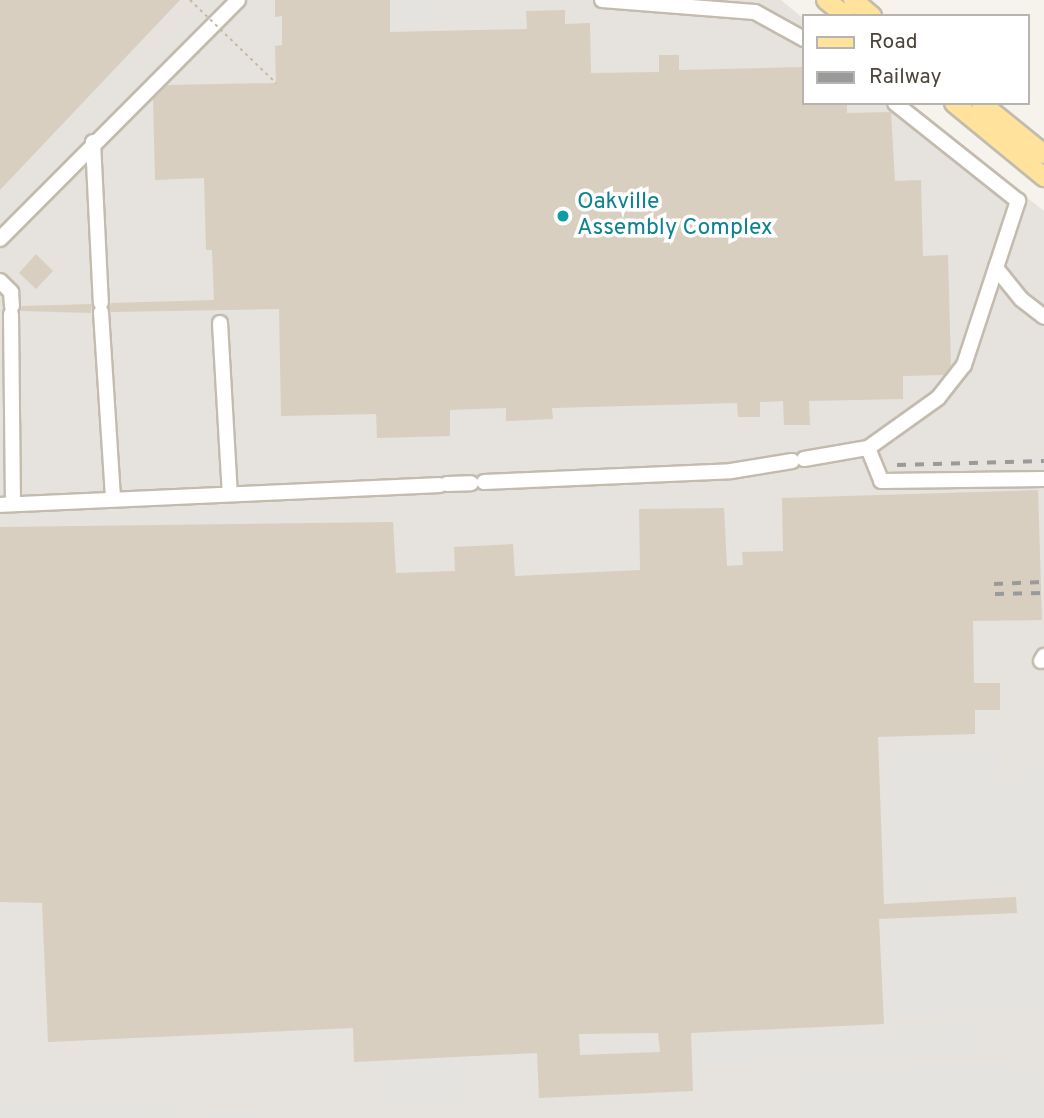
<!DOCTYPE html>
<style>
body{margin:0}
#map{position:relative;width:1044px;height:1118px;overflow:hidden;background:#f6f3ec;font-family:Overpass,sans-serif}
div>[style]{position:absolute}
[style*='--x']{left:calc(var(--x)*1px);top:calc(var(--y)*1px);width:calc(var(--w)*1px);rotate:calc(var(--a)*1deg)}
.industrial>*{inset:0;background:#e6e2dd}
.parking>*{inset:0;background:#e5e3e0}
.building>*{inset:0;background:#d8cfc1}
.roads{filter:drop-shadow(2px 0 #c2bbae) drop-shadow(-2px 0 #c2bbae) drop-shadow(0 2px #c2bbae) drop-shadow(0 -2px #c2bbae)}
.minor>*{height:14px;margin:-7px;padding:0 7px;transform-origin:7px;border-radius:7px;background:#fff}
.major>*{height:18px;margin:-9px;padding:0 9px;transform-origin:9px;border-radius:9px;background:#ffe39c}
.rail>*{height:3.5px;margin-top:-1.75px;transform-origin:0;background:repeating-linear-gradient(90deg,#9a9a9a 0 9px,transparent 0 18px)}
.path-bridge>*{height:2px;margin-top:-1px;transform-origin:0;background:repeating-linear-gradient(90deg,#c4b79f 0 3.5px,transparent 0 7px)}
.dots>*{width:19px;height:19px;translate:-50% -50%;box-sizing:border-box;border:4px solid #fff;border-radius:50%}
span{translate:-50% -50%;white-space:nowrap;text-align:center;line-height:1.15;-webkit-text-stroke:7px #fff;paint-order:stroke}
.culture-label{font-size:23px;color:#0d838f}
.left{translate:0 -50%;text-align:left}
.legend{position:absolute;left:802px;top:14px;width:228px;height:91px;box-sizing:border-box;background:#fff;border:2px solid #b7b4b0;margin:0;padding:9px 12px;list-style:none;font-size:21px;color:#4b4439}
.legend li{display:flex;align-items:center;gap:14px;height:35px}
.legend b{width:35px;border:2px solid #b7b4b0}
</style>
<div id="map">
<div class="industrial">
<div style="clip-path:polygon(0 0,781px 0,804px 19px,804px 103px,910px 103px,1044px 211px,1044px 1118px,0 1118px)"></div>
</div>
<div class="parking">
<div style="clip-path:polygon(402px 0,432px 0,432px 20px,402px 21px)"></div>
<div style="clip-path:polygon(999px 749px,999px 780px,1018px 781px,1018px 770px,1044px 770px,1044px 1038px,1042px 1012px,894px 1016px,887px 923px,1024px 920px,1021px 889px,894px 892px,887px 755px)"></div>
<div style="clip-path:polygon(987px 1025px,988px 1053px,702px 1065px,701px 1037px)"></div>
<div style="clip-path:polygon(475px 1060px,476px 1100px,382px 1104px,381px 1063px)"></div>
<div style="clip-path:polygon(1035px 1062px,1044px 1084px,1044px 1118px,796px 1118px,795px 1067px)"></div>
<div style="clip-path:polygon(5px 1100px,263px 1113px,263px 1118px,0 1118px)"></div>
</div>
<div class="building">
<div style="clip-path:polygon(0 0,180px 0,0 190px)"></div>
<div style="clip-path:polygon(275px 0,390px 0,390px 32px,527px 29px,526px 11px,565px 10px,565px 24px,590px 23px,591px 73px,659px 72px,659px 55px,679px 55px,679px 70px,804px 67px,804px 103px,847px 103px,847px 113px,891px 112px,895px 181px,921px 180px,923px 256px,948px 255px,951px 366px,944px 375px,903px 376px,903px 399px,809px 401px,810px 425px,784px 425px,783px 401px,760px 402px,760px 417px,738px 417px,737px 403px,552px 408px,553px 419px,506px 421px,506px 408px,450px 410px,450px 436px,377px 438px,376px 414px,281px 416px,279px 309px,111px 312px,109px 308px,111px 303px,214px 300px,212px 250px,206px 250px,204px 178px,155px 180px,153px 99px,167px 85px,276px 83px,275px 46px,282px 45px,282px 16px,275px 17px)"></div>
<div style="clip-path:polygon(36px 254px,53px 271px,36px 289px,19px 273px)"></div>
<div style="clip-path:polygon(92px 304px,91px 313px,20px 311px,22px 306px)"></div>
<div style="clip-path:polygon(evenodd,1038px 490px,1042px 620px,973px 621px,974px 683px,1000px 683px,1000px 710px,975px 710px,975px 734px,878px 737px,884px 904px,1016px 897px,1017px 913px,879px 919px,884px 1024px,691px 1033px,693px 1091px,539px 1098px,537px 1053px,354px 1062px,353px 1028px,48px 1042px,42px 903px,0 902px,0 527px,393px 522px,396px 573px,455px 571px,454px 547px,513px 544px,515px 576px,640px 570px,639px 509px,724px 508px,727px 566px,743px 565px,742px 552px,783px 551px,782px 498px,1038px 490px,658px 1033px,660px 1052px,580px 1055px,579px 1034px,658px 1033px)"></div>
</div>
<div class="roads">
<div class="minor">
<div style="--x:602;--y:0;--w:153;--a:4.5"></div>
<div style="--x:755;--y:12;--w:56;--a:28.9"></div>
<div style="--x:93;--y:142;--w:161;--a:87.2"></div>
<div style="--x:0;--y:239;--w:337;--a:-45.1"></div>
<div style="--x:996;--y:268;--w:40;--a:51"></div>
<div style="--x:1021;--y:299;--w:29;--a:38"></div>
<div style="--x:0;--y:281;--w:16;--a:45"></div>
<div style="--x:11;--y:292;--w:14;--a:86"></div>
<div style="--x:101;--y:312;--w:187;--a:86.3"></div>
<div style="--x:11;--y:314;--w:190;--a:89.4"></div>
<div style="--x:220;--y:323;--w:171;--a:86.7"></div>
<div style="--x:868;--y:448;--w:35;--a:68"></div>
<div style="--x:881;--y:481;--w:163;--a:-0.7"></div>
<div style="--x:804;--y:459;--w:65;--a:-9.8"></div>
<div style="--x:868;--y:448;--w:86;--a:-35.5"></div>
<div style="--x:938;--y:398;--w:42;--a:-51.8"></div>
<div style="--x:964;--y:365;--w:173;--a:-71.8"></div>
<div style="--x:1018;--y:201;--w:157;--a:-141.5"></div>
<div style="--x:484;--y:482;--w:247;--a:-2.5"></div>
<div style="--x:731;--y:471;--w:62;--a:-9.3"></div>
<div style="--x:447;--y:484;--w:24;--a:-2"></div>
<div style="--x:0;--y:505;--w:440;--a:-2.6"></div>
<div style="--x:1041;--y:661;--w:6;--a:-59"></div>
</div>
<div class="major">
<div style="--x:826;--y:0;--w:26;--a:39"></div>
<div style="--x:853;--y:0;--w:25;--a:40"></div>
<div style="--x:954;--y:103;--w:117;--a:39.4"></div>
<div style="--x:981;--y:103;--w:81;--a:39"></div>
</div>
</div>
<div class="rail">
<div style="--x:897;--y:465;--w:147;--a:-1.6"></div>
<div style="--x:994;--y:584;--w:50;--a:-2.3"></div>
<div style="--x:995;--y:594;--w:49;--a:-1.2"></div>
</div>
<div class="path-bridge">
<div style="--x:190;--y:0;--w:120;--a:44"></div>
</div>
<div class="dots">
<div style="left:563px;top:216px;background:#0f9aa8"></div>
</div>
<div class="culture-label">
<span class="left" style="left:577px;top:216px">Oakville<br>Assembly Complex</span>
</div>
<ul class="legend">
<li><b style="height:9px;background:#ffe39c"></b>Road</li>
<li><b style="height:9px;background:#9a9a9a"></b>Railway</li>
</ul>
</div>
